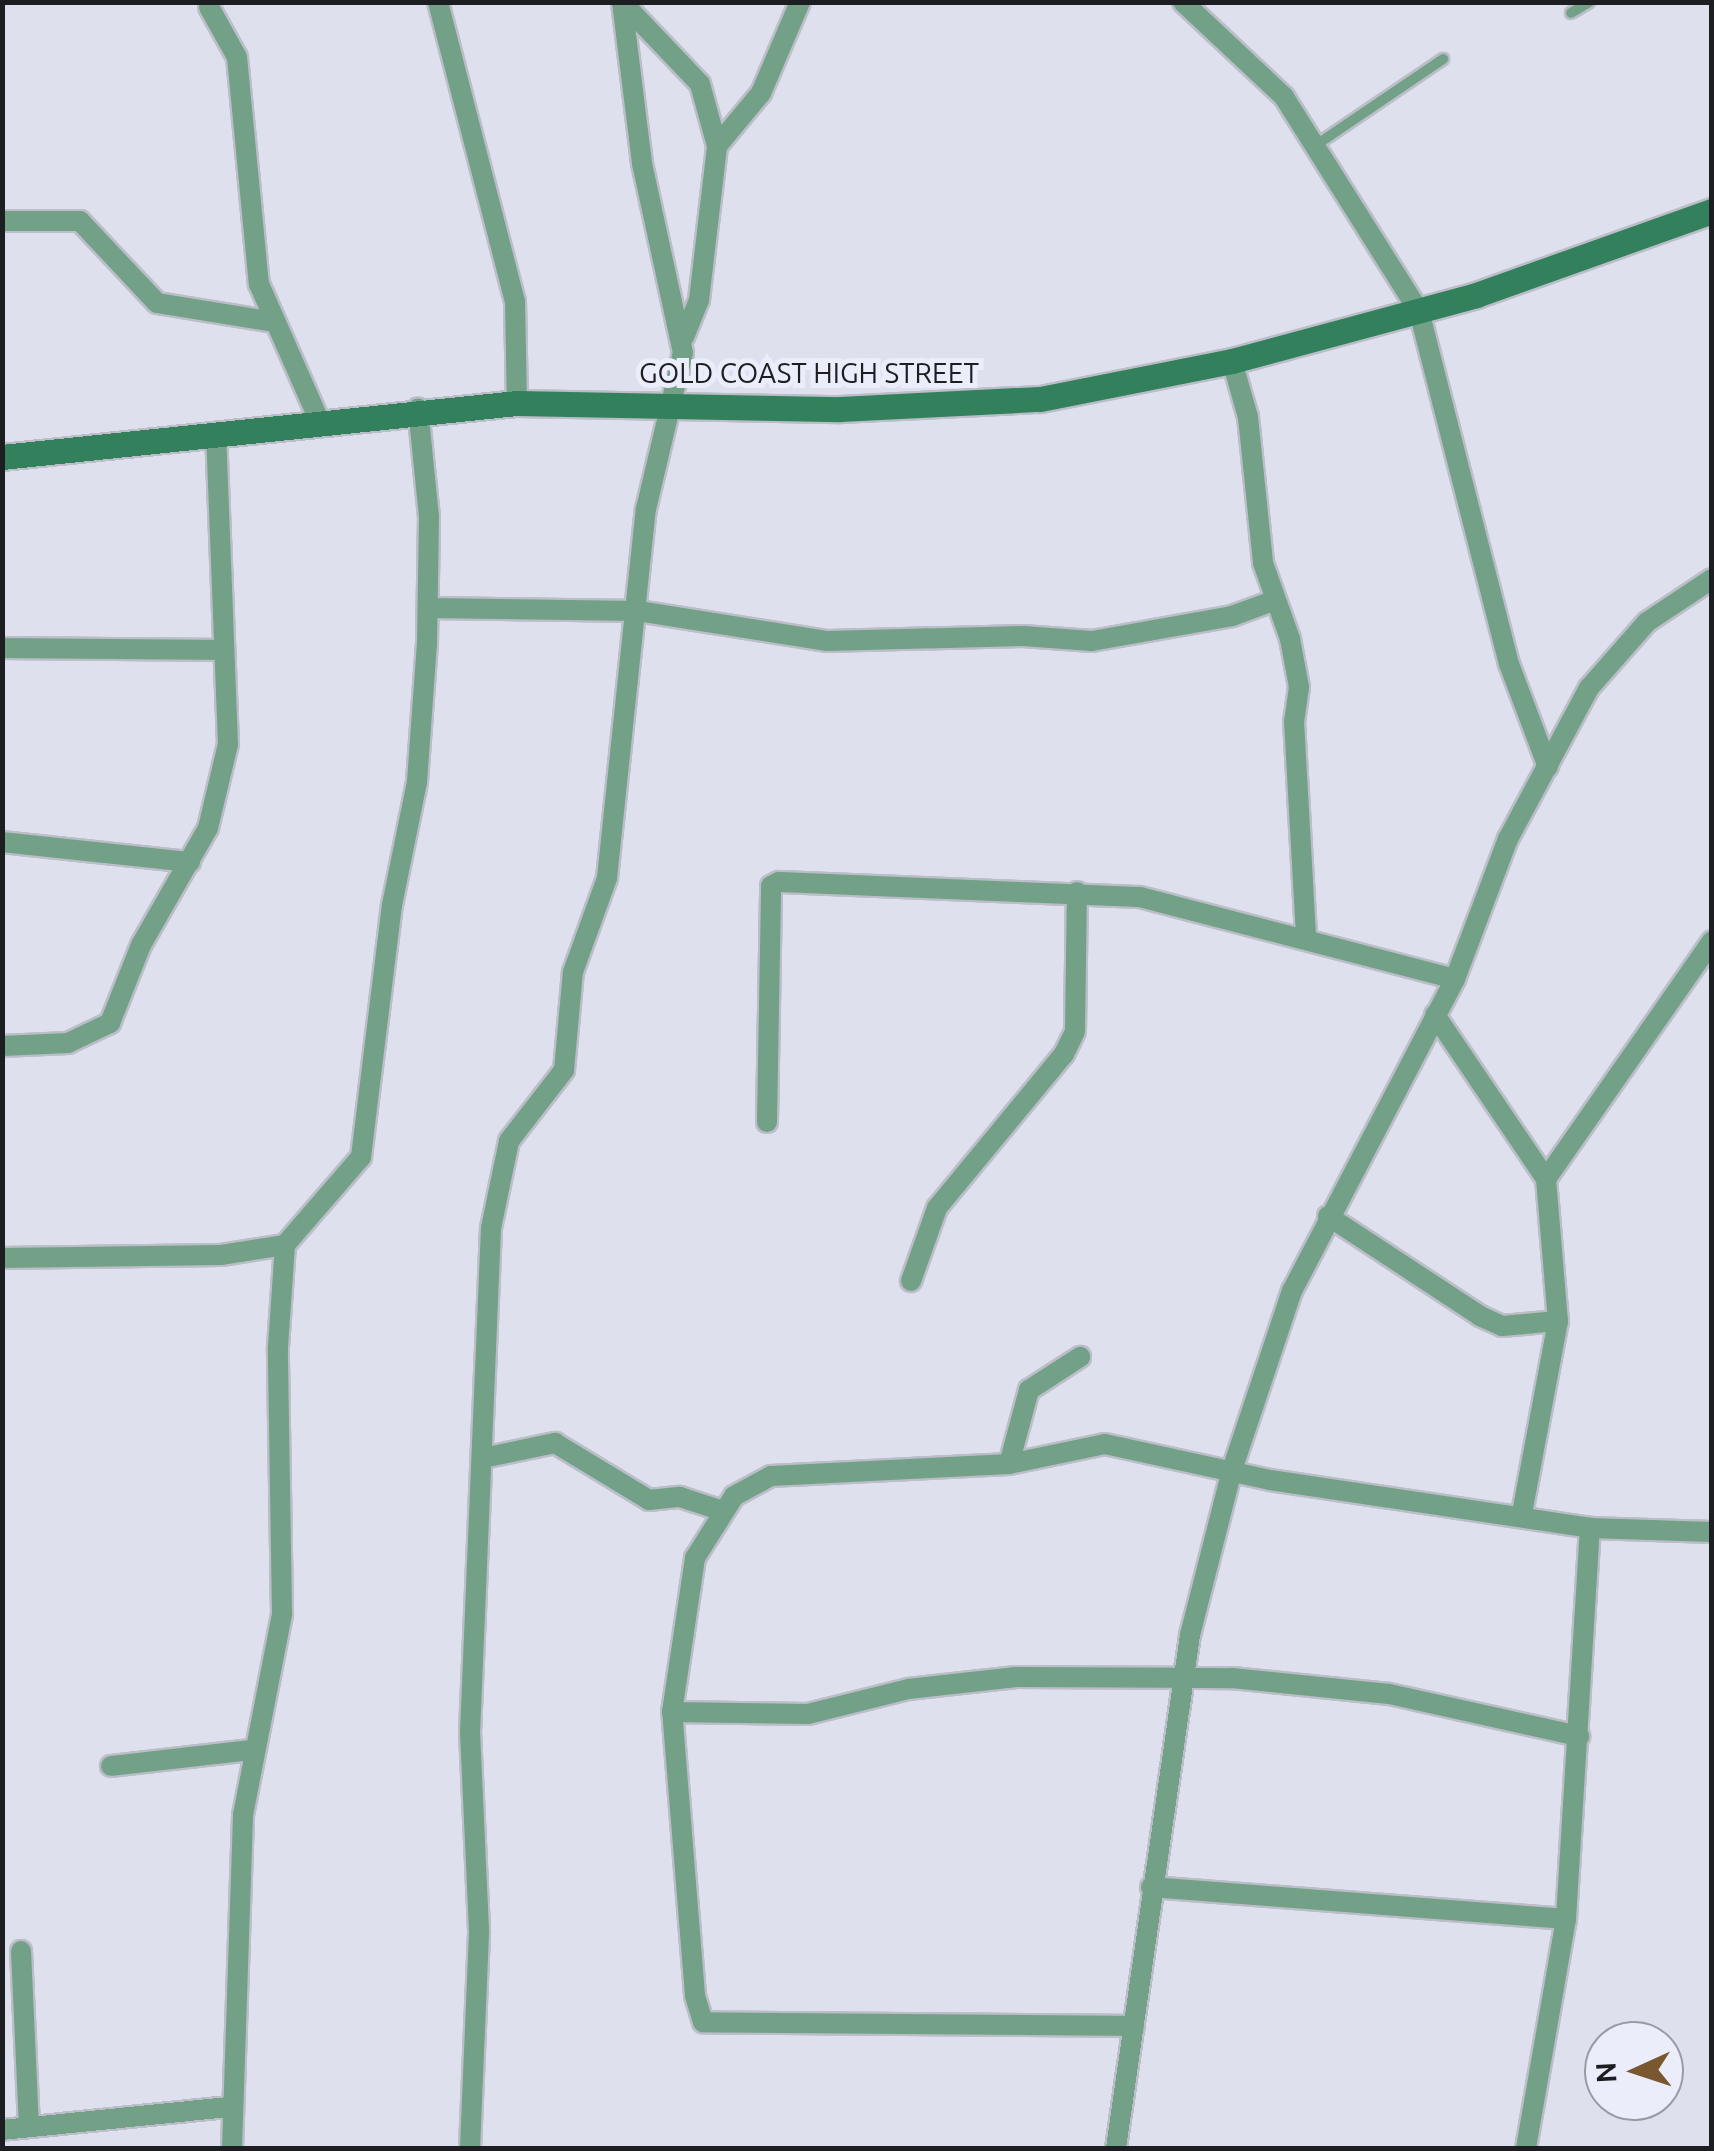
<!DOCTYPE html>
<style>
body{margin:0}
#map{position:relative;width:1714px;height:2151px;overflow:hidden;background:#dee1ed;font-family:Ubuntu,sans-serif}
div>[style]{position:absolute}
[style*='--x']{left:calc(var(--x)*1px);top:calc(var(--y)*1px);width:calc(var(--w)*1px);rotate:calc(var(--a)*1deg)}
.roads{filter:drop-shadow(2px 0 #bbbec8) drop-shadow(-2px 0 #bbbec8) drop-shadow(0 2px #bbbec8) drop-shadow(0 -2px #bbbec8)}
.lane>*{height:10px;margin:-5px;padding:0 5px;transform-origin:5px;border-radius:5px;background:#72a187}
.street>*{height:20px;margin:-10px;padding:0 10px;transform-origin:10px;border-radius:10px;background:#72a187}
.secondary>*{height:25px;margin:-12.5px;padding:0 12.5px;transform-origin:12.5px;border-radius:12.5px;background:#33815c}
span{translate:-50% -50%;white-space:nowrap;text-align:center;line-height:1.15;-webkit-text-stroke:10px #ebeefa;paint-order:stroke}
.street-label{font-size:28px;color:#1d1e22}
.frame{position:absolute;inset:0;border:5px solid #1d1e22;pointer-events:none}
.north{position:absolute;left:1584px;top:2021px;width:100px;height:100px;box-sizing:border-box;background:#ebeefa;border:2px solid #999ba4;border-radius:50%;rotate:267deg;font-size:28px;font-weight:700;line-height:40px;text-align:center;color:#1d1e22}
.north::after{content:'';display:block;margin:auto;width:35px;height:45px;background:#79572f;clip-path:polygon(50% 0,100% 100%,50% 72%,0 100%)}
</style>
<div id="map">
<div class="roads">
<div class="lane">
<div style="--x:1571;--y:13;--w:21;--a:-31"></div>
<div style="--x:1319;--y:143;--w:150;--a:-34.1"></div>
</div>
<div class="street">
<div style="--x:438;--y:2;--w:309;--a:75.6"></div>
<div style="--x:515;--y:301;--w:102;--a:88.9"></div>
<div style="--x:622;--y:2;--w:113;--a:46.4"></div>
<div style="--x:700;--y:84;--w:64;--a:74.7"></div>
<div style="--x:1183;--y:2;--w:139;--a:43.2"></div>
<div style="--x:1284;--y:97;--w:253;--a:57.8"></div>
<div style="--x:1419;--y:311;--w:364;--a:75.7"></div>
<div style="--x:1509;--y:664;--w:110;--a:69.3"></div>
<div style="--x:209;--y:7;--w:57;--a:60.8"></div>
<div style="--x:237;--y:57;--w:228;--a:84.5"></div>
<div style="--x:259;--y:284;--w:149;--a:66.2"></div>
<div style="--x:2;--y:221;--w:78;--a:0"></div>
<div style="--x:80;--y:221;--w:112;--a:46.8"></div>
<div style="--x:157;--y:303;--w:119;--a:9.2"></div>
<div style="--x:684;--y:337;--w:40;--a:-68"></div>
<div style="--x:699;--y:300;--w:155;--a:-83.3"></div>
<div style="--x:717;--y:146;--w:69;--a:-50.3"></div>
<div style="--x:761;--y:93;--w:99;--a:-66.8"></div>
<div style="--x:1232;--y:361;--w:58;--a:74.1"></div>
<div style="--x:1248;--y:417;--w:147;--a:84.1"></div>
<div style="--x:1263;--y:563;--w:81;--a:70.4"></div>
<div style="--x:1290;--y:639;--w:49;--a:79.4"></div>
<div style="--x:1299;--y:687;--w:34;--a:98"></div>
<div style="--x:1294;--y:721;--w:217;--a:86.8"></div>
<div style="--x:429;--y:608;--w:209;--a:0.8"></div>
<div style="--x:638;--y:611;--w:192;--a:9"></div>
<div style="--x:828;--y:641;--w:195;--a:-1.5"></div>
<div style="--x:1023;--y:636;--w:69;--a:4.1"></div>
<div style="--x:1092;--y:641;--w:142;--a:-10.1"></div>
<div style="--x:1232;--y:616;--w:44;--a:-20.1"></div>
<div style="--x:2;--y:648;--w:217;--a:0.5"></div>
<div style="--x:2;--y:842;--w:189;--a:6.1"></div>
<div style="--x:1435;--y:1015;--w:198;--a:55.9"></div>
<div style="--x:1546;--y:1179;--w:143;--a:85.2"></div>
<div style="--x:1558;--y:1321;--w:195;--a:100.6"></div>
<div style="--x:2;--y:1046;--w:66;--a:-2.6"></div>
<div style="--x:68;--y:1043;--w:47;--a:-25.5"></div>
<div style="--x:110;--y:1023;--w:84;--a:-68.3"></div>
<div style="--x:141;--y:945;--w:135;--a:-60.2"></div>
<div style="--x:208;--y:828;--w:86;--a:-76.6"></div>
<div style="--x:228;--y:744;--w:310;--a:-92.2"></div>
<div style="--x:767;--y:1122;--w:236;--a:-89"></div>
<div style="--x:771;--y:886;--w:9;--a:-27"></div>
<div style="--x:779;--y:882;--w:361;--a:2.4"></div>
<div style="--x:1140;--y:897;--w:325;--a:14.6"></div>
<div style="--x:1546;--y:1179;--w:290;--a:-55.1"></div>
<div style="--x:1328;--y:1216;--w:182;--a:33.3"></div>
<div style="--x:1480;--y:1316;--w:24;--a:24"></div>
<div style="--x:1502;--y:1326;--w:56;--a:-5.1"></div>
<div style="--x:2;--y:1258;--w:219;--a:-0.8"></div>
<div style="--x:221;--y:1255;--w:65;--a:-8.9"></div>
<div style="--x:285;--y:1245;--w:116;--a:-49.2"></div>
<div style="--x:361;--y:1157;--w:254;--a:-83"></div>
<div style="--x:392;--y:905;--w:126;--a:-78.5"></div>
<div style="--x:417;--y:782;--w:138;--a:-85.9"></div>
<div style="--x:427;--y:644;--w:127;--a:-89.1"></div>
<div style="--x:429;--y:517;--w:109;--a:-95.8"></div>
<div style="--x:911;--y:1281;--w:77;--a:-70.4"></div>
<div style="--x:937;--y:1208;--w:200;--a:-50.5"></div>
<div style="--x:1064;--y:1054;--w:25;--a:-64"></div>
<div style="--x:1075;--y:1031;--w:139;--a:-89.2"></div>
<div style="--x:483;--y:1458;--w:74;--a:-11.8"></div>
<div style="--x:555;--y:1443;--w:110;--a:31.2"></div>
<div style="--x:649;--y:1500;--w:31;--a:-6"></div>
<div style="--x:680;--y:1497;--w:45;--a:18"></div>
<div style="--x:1009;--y:1464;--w:77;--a:-74.9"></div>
<div style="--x:1029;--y:1390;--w:61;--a:-32.9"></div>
<div style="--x:672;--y:1712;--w:136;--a:0.8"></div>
<div style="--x:808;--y:1714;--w:103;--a:-14"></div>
<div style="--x:908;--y:1689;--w:109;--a:-6.3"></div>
<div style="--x:1016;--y:1677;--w:216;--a:0.3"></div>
<div style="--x:1232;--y:1678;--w:158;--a:5.8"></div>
<div style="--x:1389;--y:1694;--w:195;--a:12.5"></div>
<div style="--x:111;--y:1766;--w:142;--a:-6.5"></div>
<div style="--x:1151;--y:1887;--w:416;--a:4.4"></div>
<div style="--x:21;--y:1951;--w:174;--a:87.4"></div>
<div style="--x:1134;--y:2026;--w:431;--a:-179.5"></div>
<div style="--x:703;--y:2022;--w:28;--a:-107"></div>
<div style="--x:695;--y:1995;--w:284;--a:-94.6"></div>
<div style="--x:672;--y:1712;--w:156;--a:-81.5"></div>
<div style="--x:695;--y:1558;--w:73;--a:-57.8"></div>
<div style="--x:734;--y:1496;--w:42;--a:-28.4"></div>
<div style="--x:771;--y:1476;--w:238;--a:-2.9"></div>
<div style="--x:1009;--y:1464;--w:98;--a:-11.8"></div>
<div style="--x:1105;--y:1444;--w:169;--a:12.3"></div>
<div style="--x:1270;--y:1480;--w:324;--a:8.5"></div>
<div style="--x:1590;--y:1528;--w:122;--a:1.9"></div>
<div style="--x:2;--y:2130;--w:229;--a:-5.8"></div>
<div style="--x:232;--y:2148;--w:333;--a:-88.1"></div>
<div style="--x:243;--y:1815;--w:205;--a:-79"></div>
<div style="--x:282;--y:1614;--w:267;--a:-90.9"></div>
<div style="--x:278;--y:1347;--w:102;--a:-86.1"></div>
<div style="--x:470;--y:2148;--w:218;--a:-87.6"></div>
<div style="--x:479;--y:1930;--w:197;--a:-92.6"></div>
<div style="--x:470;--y:1733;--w:505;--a:-87.62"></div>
<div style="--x:491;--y:1228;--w:89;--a:-78.3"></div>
<div style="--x:509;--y:1141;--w:90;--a:-52.2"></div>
<div style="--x:564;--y:1070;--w:98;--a:-84.8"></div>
<div style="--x:573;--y:972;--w:100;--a:-70.1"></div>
<div style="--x:607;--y:878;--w:371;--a:-84"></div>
<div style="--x:646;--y:509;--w:160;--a:-76.7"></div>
<div style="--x:683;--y:353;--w:194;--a:-102.2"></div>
<div style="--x:642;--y:163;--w:162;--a:-97.1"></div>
<div style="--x:1116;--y:2148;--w:518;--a:-81.79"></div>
<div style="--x:1190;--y:1635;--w:170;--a:-75.7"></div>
<div style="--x:1232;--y:1470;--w:189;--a:-71.5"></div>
<div style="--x:1292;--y:1291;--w:352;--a:-62.4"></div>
<div style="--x:1455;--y:979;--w:150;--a:-69.3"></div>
<div style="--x:1508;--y:839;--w:171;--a:-61.8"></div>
<div style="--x:1589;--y:688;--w:88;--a:-48.7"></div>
<div style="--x:1647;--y:622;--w:78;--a:-33.5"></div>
<div style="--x:1526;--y:2148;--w:232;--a:-80.1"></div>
<div style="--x:1566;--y:1919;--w:392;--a:-86.5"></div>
</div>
<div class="secondary">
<div style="--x:2;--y:457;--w:518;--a:-5.99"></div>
<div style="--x:517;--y:403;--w:323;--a:1.1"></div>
<div style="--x:840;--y:409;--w:200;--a:-2.9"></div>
<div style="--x:1040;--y:399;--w:196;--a:-11.2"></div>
<div style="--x:1232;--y:361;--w:253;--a:-15.1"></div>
<div style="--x:1476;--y:295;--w:251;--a:-19.6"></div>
</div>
</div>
<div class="street-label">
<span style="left:809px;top:373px">GOLD COAST HIGH STREET</span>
</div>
<div class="frame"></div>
<div class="north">N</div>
</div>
